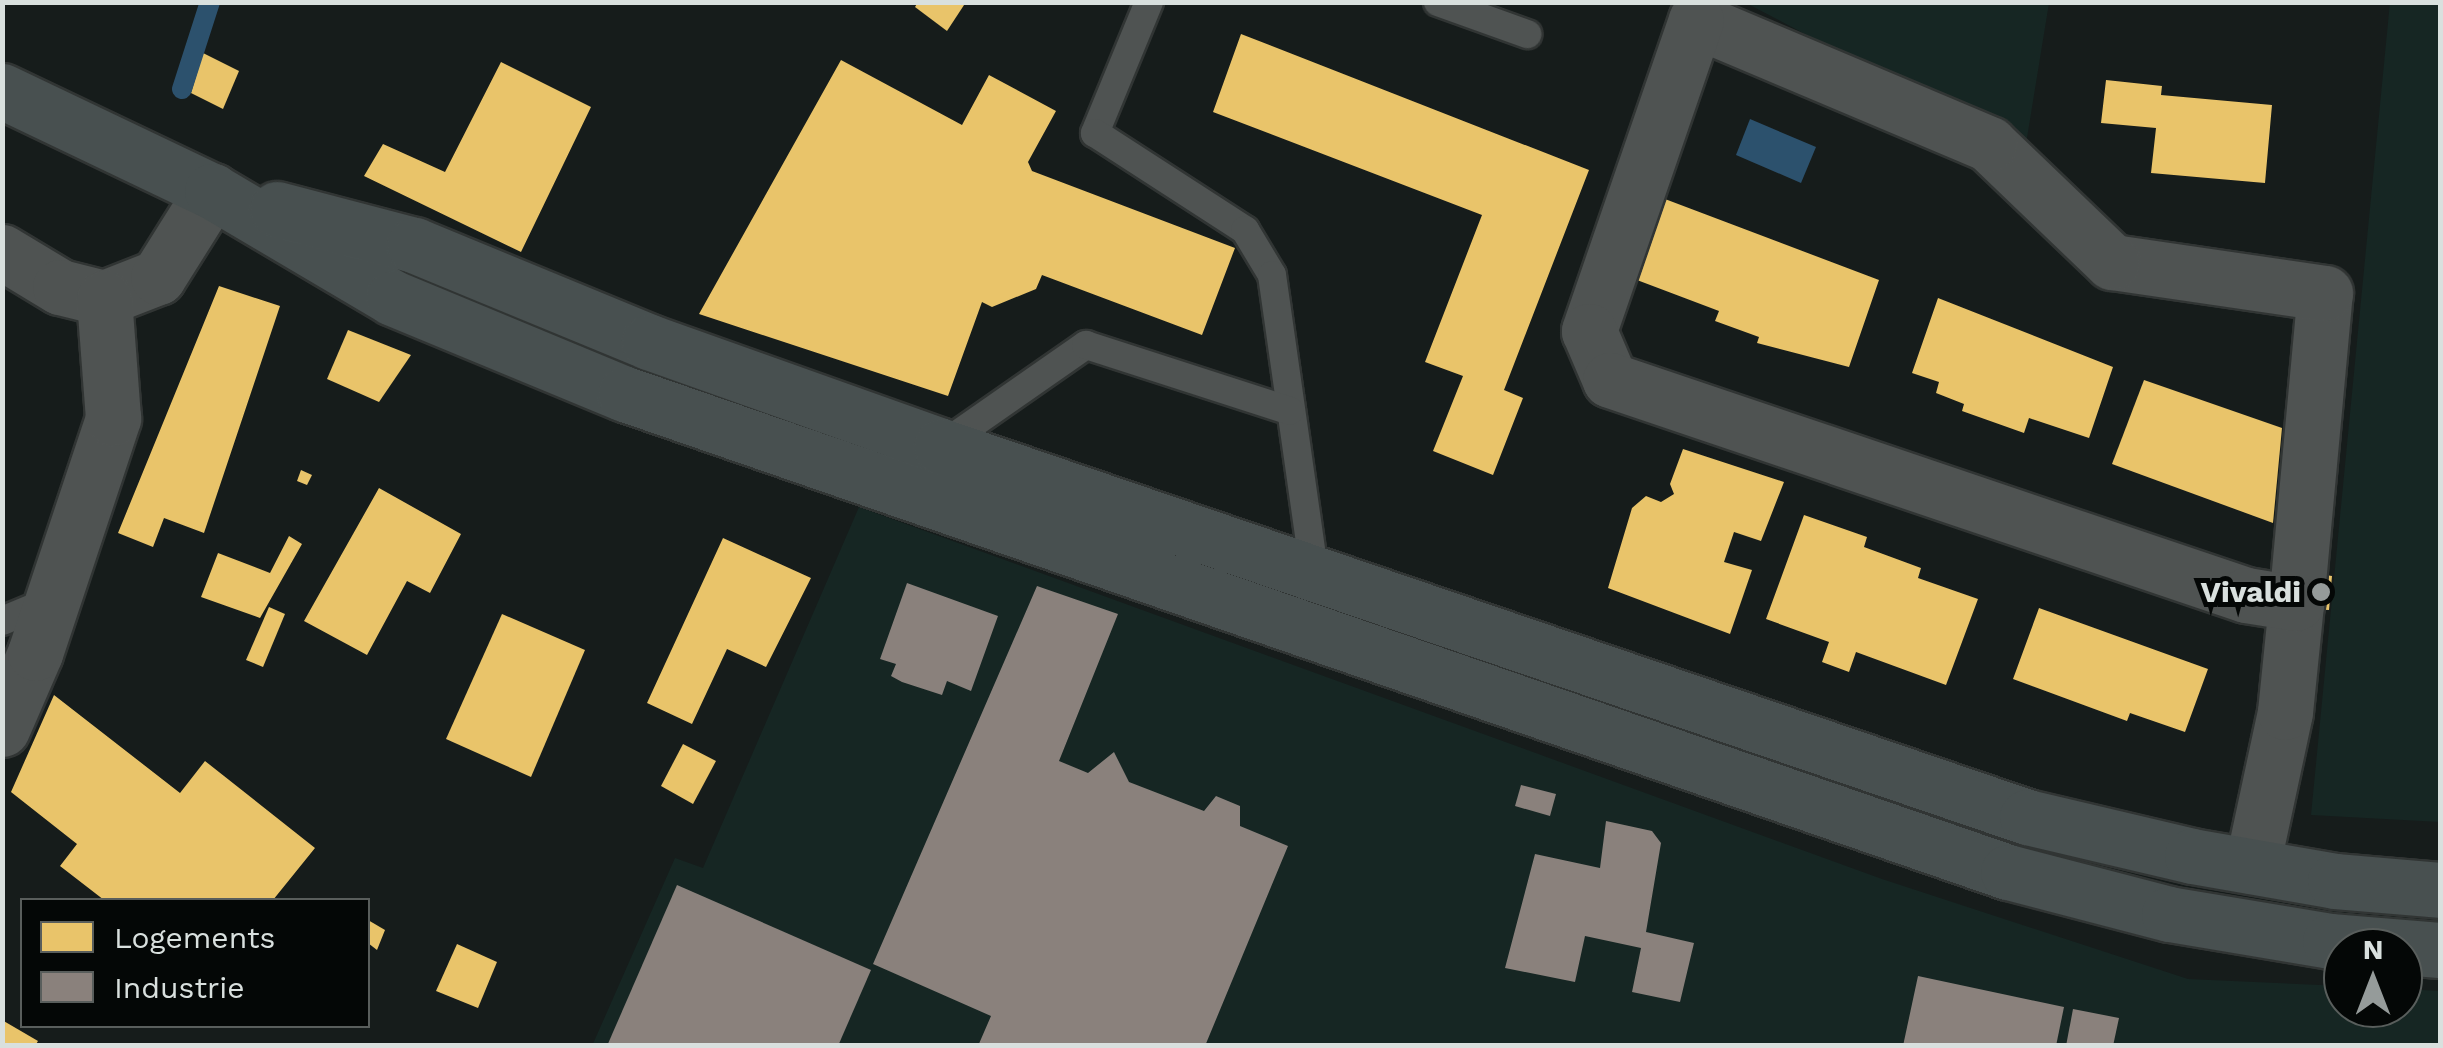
<!DOCTYPE html>
<style>
body{margin:0}
#map{position:relative;width:2443px;height:1048px;overflow:hidden;background:#161c1b;font-family:"Work Sans",sans-serif}
div>[style]{position:absolute}
[style*='--x']{left:calc(var(--x)*1px);top:calc(var(--y)*1px);width:calc(var(--w)*1px);rotate:calc(var(--a)*1deg)}
.built>*{inset:0;background:#162623}
.water>*{inset:0;background:#2c516d}
.homes>*{inset:0;background:#e9c46a}
.industry>*{inset:0;background:#8a817c}
.stream>*{height:20px;margin:-10px;padding:0 10px;transform-origin:10px;border-radius:10px;background:#2c516d}
.roads{filter:drop-shadow(2px 0 #313534) drop-shadow(-2px 0 #313534) drop-shadow(0 2px #313534) drop-shadow(0 -2px #313534)}
.lane>*{height:28px;margin:-14px;padding:0 14px;transform-origin:14px;border-radius:14px;background:#4f5352}
.street>*{height:55px;margin:-27.5px;padding:0 27.5px;transform-origin:27.5px;border-radius:27.5px;background:#4f5352}
.secondary>*{height:55px;margin:-27.5px;padding:0 27.5px;transform-origin:27.5px;border-radius:27.5px;background:#485050}
.dots>*{width:28px;height:28px;translate:-50% -50%;box-sizing:border-box;border:5px solid #040706;border-radius:50%}
span{translate:-50% -50%;white-space:nowrap;text-align:center;line-height:1.15;-webkit-text-stroke:10px #040706;paint-order:stroke}
.poi-label{font-size:30px;color:#d9e0de;font-weight:700}
.right{translate:-100% -50%;text-align:right}
.frame{position:absolute;inset:0;border:5px solid #d9e0de;pointer-events:none}
.legend{position:absolute;left:20px;top:898px;width:350px;height:130px;box-sizing:border-box;background:#040706;border:2px solid #595e5c;margin:0;padding:12px 18px;list-style:none;font-size:30px;color:#d9e0de}
.legend li{display:flex;align-items:center;gap:20px;height:50px}
.legend b{width:50px;border:2px solid #595e5c}
.north{position:absolute;left:2323px;top:928px;width:100px;height:100px;box-sizing:border-box;background:#040706;border:2px solid #595e5c;border-radius:50%;rotate:0deg;font-size:28px;font-weight:700;line-height:40px;text-align:center;color:#d9e0de}
.north::after{content:'';display:block;margin:auto;width:35px;height:45px;background:#959b9a;clip-path:polygon(50% 0,100% 100%,50% 72%,0 100%)}
</style>
<div id="map">
<div class="built">
<div style="clip-path:polygon(2390px 2px,2440px 3px,2440px 822px,2311px 815px)"></div>
<div style="clip-path:polygon(1745px 3px,2049px 3px,2025px 150px,1748px 4px)"></div>
<div style="clip-path:polygon(859px 507px,1882px 879px,2188px 979px,2343px 986px,2343px 1008px,2403px 1008px,2403px 989px,2440px 991px,2440px 1046px,592px 1046px,675px 858px,703px 868px)"></div>
</div>
<div class="water">
<div style="clip-path:polygon(1750px 119px,1816px 147px,1801px 183px,1736px 155px)"></div>
</div>
<div class="homes">
<div style="clip-path:polygon(918px 2px,966px 2px,947px 31px,915px 7px)"></div>
<div style="clip-path:polygon(1241px 34px,1589px 170px,1504px 390px,1523px 398px,1493px 475px,1433px 451px,1463px 376px,1425px 362px,1482px 215px,1213px 112px)"></div>
<div style="clip-path:polygon(203px 53px,239px 71px,223px 109px,191px 93px)"></div>
<div style="clip-path:polygon(841px 60px,962px 125px,989px 75px,1056px 111px,1028px 162px,1032px 171px,1235px 248px,1202px 335px,1042px 275px,1036px 289px,992px 307px,982px 302px,948px 396px,699px 314px)"></div>
<div style="clip-path:polygon(501px 62px,591px 107px,521px 252px,364px 176px,383px 144px,445px 172px)"></div>
<div style="clip-path:polygon(2106px 80px,2162px 86px,2161px 95px,2272px 105px,2265px 183px,2151px 173px,2156px 128px,2101px 123px)"></div>
<div style="clip-path:polygon(1657px 196px,1879px 280px,1849px 367px,1757px 343px,1759px 337px,1715px 321px,1719px 311px,1629px 277px)"></div>
<div style="clip-path:polygon(219px 286px,280px 306px,204px 533px,164px 518px,153px 547px,118px 533px)"></div>
<div style="clip-path:polygon(1938px 298px,2113px 367px,2089px 438px,2029px 418px,2024px 433px,1962px 411px,1964px 404px,1936px 393px,1939px 382px,1912px 373px)"></div>
<div style="clip-path:polygon(348px 330px,411px 355px,379px 402px,327px 379px)"></div>
<div style="clip-path:polygon(2144px 380px,2282px 428px,2273px 523px,2112px 464px)"></div>
<div style="clip-path:polygon(1683px 449px,1784px 482px,1761px 541px,1734px 532px,1724px 562px,1752px 570px,1730px 634px,1608px 588px,1632px 508px,1646px 496px,1661px 502px,1674px 494px,1670px 484px)"></div>
<div style="clip-path:polygon(301px 470px,312px 475px,307px 485px,297px 481px)"></div>
<div style="clip-path:polygon(379px 488px,461px 534px,430px 593px,407px 581px,367px 655px,304px 621px)"></div>
<div style="clip-path:polygon(1804px 515px,1867px 537px,1864px 547px,1921px 568px,1918px 578px,1978px 599px,1946px 685px,1856px 652px,1849px 672px,1822px 662px,1829px 642px,1766px 619px)"></div>
<div style="clip-path:polygon(289px 536px,302px 544px,260px 618px,201px 597px,218px 553px,270px 573px)"></div>
<div style="clip-path:polygon(723px 538px,811px 578px,766px 667px,727px 649px,692px 724px,647px 703px)"></div>
<div style="clip-path:polygon(2312px 573px,2332px 576px,2329px 610px,2309px 609px)"></div>
<div style="clip-path:polygon(269px 607px,285px 614px,263px 667px,246px 660px)"></div>
<div style="clip-path:polygon(2039px 608px,2208px 669px,2185px 732px,2130px 713px,2127px 721px,2013px 679px)"></div>
<div style="clip-path:polygon(502px 614px,585px 650px,531px 777px,446px 739px)"></div>
<div style="clip-path:polygon(54px 695px,180px 793px,205px 761px,315px 848px,273px 900px,104px 900px,60px 866px,77px 844px,11px 792px)"></div>
<div style="clip-path:polygon(683px 744px,716px 761px,693px 804px,661px 786px)"></div>
<div style="clip-path:polygon(368px 920px,385px 930px,377px 950px,368px 943px)"></div>
<div style="clip-path:polygon(457px 944px,497px 962px,478px 1008px,436px 991px)"></div>
<div style="clip-path:polygon(2px 1020px,38px 1041px,35px 1046px,2px 1046px)"></div>
</div>
<div class="industry">
<div style="clip-path:polygon(907px 583px,998px 616px,971px 691px,947px 681px,942px 695px,902px 682px,891px 676px,896px 664px,880px 659px)"></div>
<div style="clip-path:polygon(1037px 586px,1118px 614px,1059px 761px,1088px 773px,1114px 752px,1129px 782px,1204px 811px,1216px 796px,1240px 806px,1240px 826px,1288px 846px,1205px 1046px,978px 1046px,991px 1016px,873px 964px)"></div>
<div style="clip-path:polygon(1521px 785px,1556px 794px,1550px 816px,1515px 806px)"></div>
<div style="clip-path:polygon(1606px 821px,1652px 831px,1661px 843px,1646px 932px,1694px 943px,1680px 1002px,1632px 992px,1641px 948px,1585px 936px,1575px 982px,1505px 968px,1535px 854px,1600px 868px)"></div>
<div style="clip-path:polygon(677px 885px,871px 970px,838px 1046px,607px 1046px)"></div>
<div style="clip-path:polygon(1918px 976px,2064px 1007px,2056px 1046px,1903px 1046px)"></div>
<div style="clip-path:polygon(2073px 1009px,2119px 1018px,2113px 1046px,2066px 1046px)"></div>
</div>
<div class="stream">
<div style="--x:182;--y:89;--w:91;--a:-72.2"></div>
</div>
<div class="roads">
<div class="lane">
<div style="--x:1149;--y:2;--w:142;--a:112.4"></div>
<div style="--x:1095;--y:133;--w:179;--a:32.9"></div>
<div style="--x:1245;--y:230;--w:52;--a:59"></div>
<div style="--x:1272;--y:275;--w:305;--a:81.9"></div>
<div style="--x:1438;--y:2;--w:95;--a:19.8"></div>
<div style="--x:941;--y:446;--w:177;--a:-34.9"></div>
<div style="--x:1086;--y:345;--w:214;--a:17.9"></div>
<div style="--x:2;--y:621;--w:54;--a:-22.8"></div>
</div>
<div class="street">
<div style="--x:2;--y:252;--w:68;--a:31.1"></div>
<div style="--x:60;--y:287;--w:45;--a:14"></div>
<div style="--x:104;--y:298;--w:58;--a:-21.3"></div>
<div style="--x:158;--y:277;--w:102;--a:-57.9"></div>
<div style="--x:2;--y:729;--w:83;--a:-66.5"></div>
<div style="--x:35;--y:653;--w:248;--a:-71.6"></div>
<div style="--x:113;--y:418;--w:120;--a:-94.3"></div>
<div style="--x:2252;--y:866;--w:157;--a:-77.9"></div>
<div style="--x:2285;--y:712;--w:110;--a:-84.2"></div>
<div style="--x:2296;--y:603;--w:311;--a:-84.7"></div>
<div style="--x:2325;--y:293;--w:215;--a:-171.7"></div>
<div style="--x:2112;--y:262;--w:170;--a:-136.2"></div>
<div style="--x:1989;--y:144;--w:318;--a:-157.1"></div>
<div style="--x:1696;--y:20;--w:329;--a:109"></div>
<div style="--x:1589;--y:331;--w:53;--a:66.8"></div>
<div style="--x:1610;--y:380;--w:671;--a:18.68"></div>
<div style="--x:2246;--y:595;--w:51;--a:9.1"></div>
</div>
<div class="secondary">
<div style="--x:2;--y:91;--w:233;--a:25.5"></div>
<div style="--x:212;--y:191;--w:210;--a:30.6"></div>
<div style="--x:393;--y:298;--w:251;--a:22.5"></div>
<div style="--x:625;--y:394;--w:1463;--a:19.07"></div>
<div style="--x:2008;--y:872;--w:166;--a:14.6"></div>
<div style="--x:2169;--y:914;--w:163;--a:9.5"></div>
<div style="--x:2330;--y:941;--w:110;--a:4.7"></div>
<div style="--x:277;--y:209;--w:142;--a:14.7"></div>
<div style="--x:414;--y:245;--w:254;--a:22.4"></div>
<div style="--x:649;--y:342;--w:310;--a:19.6"></div>
<div style="--x:941;--y:446;--w:1148;--a:18.86"></div>
<div style="--x:2027;--y:817;--w:170;--a:13.3"></div>
<div style="--x:2192;--y:856;--w:145;--a:9.9"></div>
<div style="--x:2335;--y:881;--w:105;--a:4.9"></div>
</div>
</div>
<div class="dots">
<div style="left:2321px;top:592px;background:#959b9a"></div>
</div>
<div class="poi-label">
<span class="right" style="left:2301px;top:592px">Vivaldi</span>
</div>
<div class="frame"></div>
<ul class="legend">
<li><b style="height:28px;background:#e9c46a"></b>Logements</li>
<li><b style="height:28px;background:#8a817c"></b>Industrie</li>
</ul>
<div class="north">N</div>
</div>
